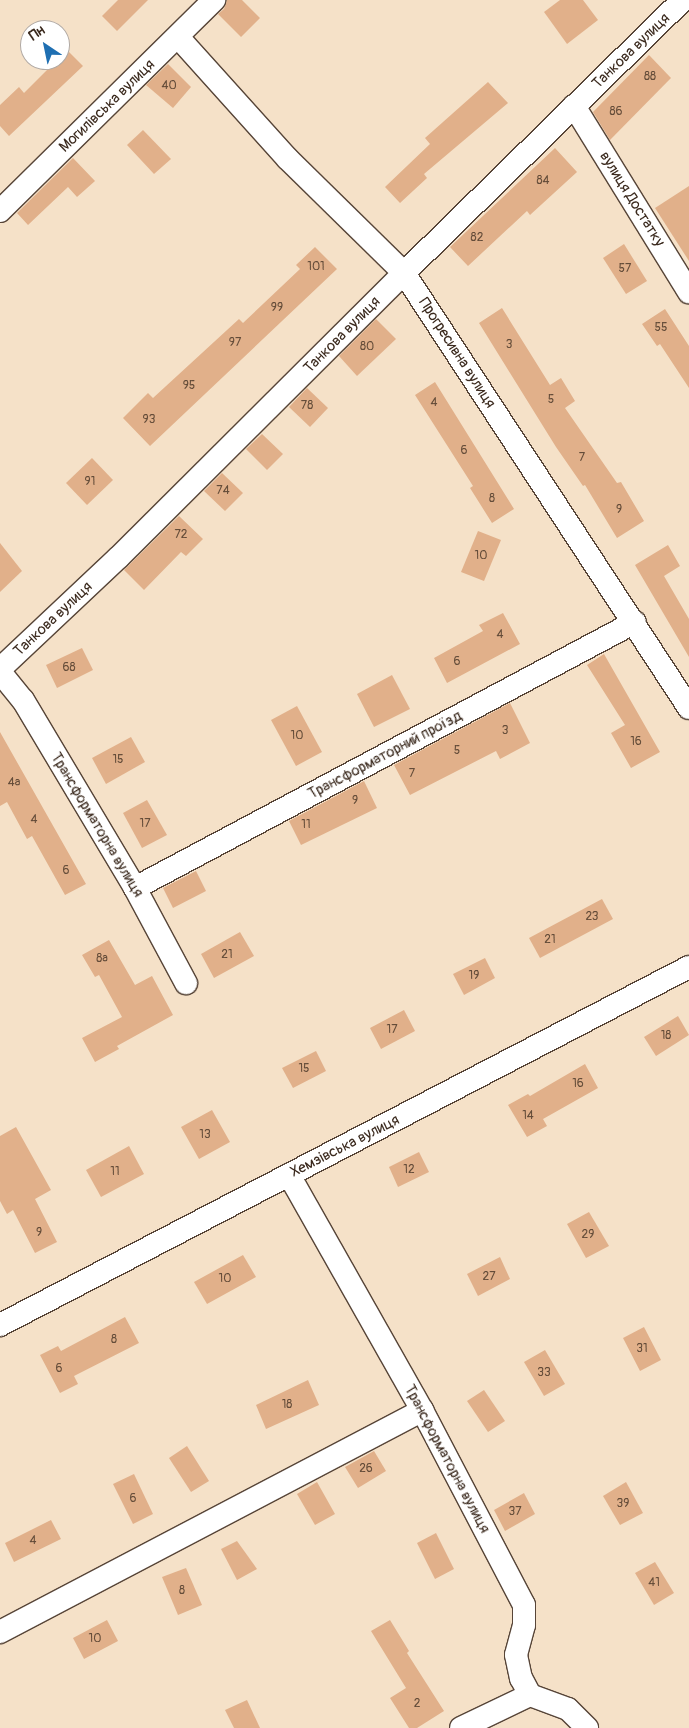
<!DOCTYPE html>
<meta charset="utf-8">
<style>
body{margin:0}
#map{position:relative;width:689px;height:1728px;overflow:hidden;background:#f5e1c8;font-family:Pangolin,sans-serif}
div>[style]{position:absolute}
[style*='--x']{left:calc(var(--x)*1px);top:calc(var(--y)*1px);width:calc(var(--w)*1px);rotate:calc(var(--a)*1deg)}
.building>*{inset:0;background:#e1b08a}
.roads{filter:drop-shadow(1px 0 #574538) drop-shadow(-1px 0 #574538) drop-shadow(0 1px #574538) drop-shadow(0 -1px #574538)}
.minor>*{height:22px;margin:-11px;padding:0 11px;transform-origin:11px;border-radius:11px;background:#fff}
span{translate:-50% -50%;white-space:nowrap;text-align:center;line-height:1.15;-webkit-text-stroke:5px #fff;paint-order:stroke}
.number-label{font-size:12px;color:#644c39}
.number-label span{-webkit-text-stroke-width:0}
.street-label{font-size:15px;color:#3b2a1e}
.north{position:absolute;left:20px;top:20px;width:50px;height:50px;box-sizing:border-box;background:#fff;border:1px solid #b1aaa5;border-radius:50%;rotate:326deg;font-size:14px;font-weight:700;line-height:20px;text-align:center;color:#3b2a1e}
.north::after{content:'';display:block;margin:auto;width:18px;height:22px;background:#1f6fb2;clip-path:polygon(50% 0,100% 100%,50% 72%,0 100%)}
</style>
<div id="map">
<div class="building">
<div style="clip-path:polygon(118px 0,148px 0,117px 31px,102px 16px)"></div>
<div style="clip-path:polygon(227px 0,242px 0,260px 18px,241px 37px,218px 14px,224px 9px)"></div>
<div style="clip-path:polygon(560px 0,583px 0,598px 20px,567px 44px,544px 12px)"></div>
<div style="clip-path:polygon(67px 50px,83px 66px,9px 136px,0 126px,0 105px,19px 87px,24px 93px,57px 60px,60px 60px)"></div>
<div style="clip-path:polygon(649px 55px,671px 78px,610px 140px,593px 112px)"></div>
<div style="clip-path:polygon(168px 64px,191px 87px,173px 108px,146px 85px)"></div>
<div style="clip-path:polygon(488px 82px,508px 103px,424px 174px,427px 178px,400px 203px,385px 187px,430px 144px,425px 138px)"></div>
<div style="clip-path:polygon(143px 130px,171px 159px,154px 174px,127px 145px)"></div>
<div style="clip-path:polygon(555px 148px,577px 172px,530px 215px,527px 211px,468px 266px,450px 247px)"></div>
<div style="clip-path:polygon(73px 158px,95px 181px,77px 197px,68px 187px,28px 225px,17px 213px)"></div>
<div style="clip-path:polygon(689px 186px,689px 261px,655px 208px)"></div>
<div style="clip-path:polygon(624px 244px,647px 281px,626px 294px,603px 258px)"></div>
<div style="clip-path:polygon(315px 247px,337px 269px,150px 446px,123px 418px,148px 393px,153px 398px,239px 319px,243px 323px,300px 269px,296px 265px)"></div>
<div style="clip-path:polygon(502px 308px,550px 385px,561px 378px,575px 401px,565px 408px,617px 483px,621px 482px,644px 521px,617px 538px,585px 485px,583px 486px,556px 447px,479px 323px)"></div>
<div style="clip-path:polygon(665px 309px,689px 346px,689px 388px,660px 344px,657px 346px,642px 324px)"></div>
<div style="clip-path:polygon(376px 319px,396px 339px,357px 376px,339px 356px)"></div>
<div style="clip-path:polygon(435px 382px,514px 509px,492px 523px,470px 488px,473px 486px,415px 395px)"></div>
<div style="clip-path:polygon(307px 388px,328px 408px,310px 427px,289px 407px)"></div>
<div style="clip-path:polygon(262px 434px,283px 454px,267px 470px,246px 449px)"></div>
<div style="clip-path:polygon(92px 458px,113px 480px,87px 505px,66px 483px)"></div>
<div style="clip-path:polygon(222px 473px,243px 493px,225px 511px,204px 491px)"></div>
<div style="clip-path:polygon(179px 516px,203px 539px,186px 556px,181px 552px,144px 590px,124px 570px)"></div>
<div style="clip-path:polygon(478px 531px,501px 540px,484px 581px,461px 572px)"></div>
<div style="clip-path:polygon(0 543px,22px 571px,0 592px)"></div>
<div style="clip-path:polygon(668px 545px,680px 566px,664px 576px,689px 619px,689px 657px,635px 565px)"></div>
<div style="clip-path:polygon(503px 613px,520px 644px,447px 683px,434px 658px,483px 631px,479px 625px)"></div>
<div style="clip-path:polygon(82px 648px,93px 670px,57px 688px,46px 665px)"></div>
<div style="clip-path:polygon(604px 654px,660px 752px,631px 768px,611px 733px,625px 725px,587px 665px)"></div>
<div style="clip-path:polygon(392px 675px,410px 709px,374px 727px,357px 694px)"></div>
<div style="clip-path:polygon(510px 703px,530px 743px,500px 759px,496px 751px,410px 795px,394px 765px)"></div>
<div style="clip-path:polygon(297px 706px,322px 752px,296px 766px,271px 720px)"></div>
<div style="clip-path:polygon(0 732px,86px 884px,65px 895px,32px 836px,27px 839px,7px 802px,0 806px)"></div>
<div style="clip-path:polygon(131px 737px,145px 762px,106px 784px,92px 758px)"></div>
<div style="clip-path:polygon(364px 781px,377px 808px,301px 845px,289px 821px)"></div>
<div style="clip-path:polygon(147px 800px,167px 835px,142px 848px,123px 813px)"></div>
<div style="clip-path:polygon(196px 871px,206px 891px,173px 908px,163px 888px)"></div>
<div style="clip-path:polygon(602px 899px,613px 919px,540px 958px,529px 938px)"></div>
<div style="clip-path:polygon(240px 932px,254px 956px,214px 978px,201px 954px)"></div>
<div style="clip-path:polygon(109px 940px,135px 985px,152px 976px,173px 1015px,117px 1046px,119px 1049px,95px 1062px,82px 1038px,122px 1017px,99px 975px,95px 977px,82px 955px)"></div>
<div style="clip-path:polygon(485px 958px,495px 978px,464px 995px,453px 974px)"></div>
<div style="clip-path:polygon(404px 1010px,415px 1031px,381px 1049px,370px 1028px)"></div>
<div style="clip-path:polygon(678px 1016px,689px 1035px,656px 1056px,644px 1037px)"></div>
<div style="clip-path:polygon(316px 1051px,326px 1071px,293px 1088px,282px 1068px)"></div>
<div style="clip-path:polygon(585px 1064px,598px 1088px,543px 1119px,547px 1126px,527px 1137px,508px 1105px,528px 1094px,530px 1096px)"></div>
<div style="clip-path:polygon(212px 1110px,230px 1142px,199px 1159px,181px 1127px)"></div>
<div style="clip-path:polygon(16px 1127px,51px 1190px,35px 1199px,57px 1242px,35px 1253px,13px 1210px,7px 1214px,0 1201px,0 1136px)"></div>
<div style="clip-path:polygon(129px 1146px,144px 1174px,101px 1197px,86px 1170px)"></div>
<div style="clip-path:polygon(419px 1152px,429px 1172px,398px 1187px,389px 1167px)"></div>
<div style="clip-path:polygon(589px 1212px,609px 1246px,586px 1258px,567px 1224px)"></div>
<div style="clip-path:polygon(243px 1255px,256px 1277px,207px 1304px,194px 1282px)"></div>
<div style="clip-path:polygon(500px 1257px,510px 1279px,478px 1296px,467px 1274px)"></div>
<div style="clip-path:polygon(125px 1317px,139px 1343px,74px 1376px,78px 1384px,60px 1393px,40px 1355px,58px 1346px,61px 1351px)"></div>
<div style="clip-path:polygon(644px 1327px,661px 1360px,640px 1371px,623px 1338px)"></div>
<div style="clip-path:polygon(545px 1350px,565px 1384px,544px 1396px,524px 1362px)"></div>
<div style="clip-path:polygon(308px 1380px,319px 1405px,266px 1429px,256px 1405px)"></div>
<div style="clip-path:polygon(484px 1390px,505px 1421px,488px 1432px,467px 1401px)"></div>
<div style="clip-path:polygon(187px 1446px,209px 1481px,191px 1492px,169px 1458px)"></div>
<div style="clip-path:polygon(374px 1451px,386px 1471px,358px 1488px,345px 1467px)"></div>
<div style="clip-path:polygon(134px 1474px,153px 1514px,133px 1524px,113px 1484px)"></div>
<div style="clip-path:polygon(317px 1482px,335px 1514px,315px 1525px,297px 1494px)"></div>
<div style="clip-path:polygon(626px 1482px,643px 1513px,620px 1525px,603px 1496px)"></div>
<div style="clip-path:polygon(524px 1493px,535px 1514px,505px 1531px,494px 1510px)"></div>
<div style="clip-path:polygon(51px 1520px,61px 1539px,14px 1562px,5px 1543px)"></div>
<div style="clip-path:polygon(436px 1533px,454px 1569px,435px 1579px,417px 1543px)"></div>
<div style="clip-path:polygon(237px 1541px,257px 1569px,237px 1580px,221px 1549px)"></div>
<div style="clip-path:polygon(655px 1562px,674px 1593px,654px 1605px,635px 1573px)"></div>
<div style="clip-path:polygon(186px 1568px,202px 1605px,178px 1615px,162px 1577px)"></div>
<div style="clip-path:polygon(107px 1620px,118px 1641px,84px 1659px,73px 1638px)"></div>
<div style="clip-path:polygon(390px 1620px,409px 1651px,407px 1653px,444px 1711px,417px 1728px,409px 1728px,390px 1698px,406px 1688px,371px 1631px)"></div>
<div style="clip-path:polygon(247px 1700px,260px 1728px,234px 1728px,225px 1710px)"></div>
</div>
<div class="roads">
<div class="minor">
<div style="--x:178;--y:37;--w:164;--a:48"></div>
<div style="--x:288;--y:159;--w:163;--a:44.5"></div>
<div style="--x:404;--y:273;--w:520;--a:56.77"></div>
<div style="--x:574;--y:106;--w:219;--a:58.3"></div>
<div style="--x:0;--y:211;--w:301;--a:-44.6"></div>
<div style="--x:0;--y:669;--w:163;--a:-43.3"></div>
<div style="--x:119;--y:557;--w:402;--a:-44.9"></div>
<div style="--x:404;--y:273;--w:390;--a:-44.4"></div>
<div style="--x:0;--y:672;--w:36;--a:51"></div>
<div style="--x:23;--y:700;--w:219;--a:59.2"></div>
<div style="--x:135;--y:888;--w:108;--a:61.8"></div>
<div style="--x:135;--y:888;--w:566;--a:-28.01"></div>
<div style="--x:289;--y:1175;--w:270;--a:60.5"></div>
<div style="--x:422;--y:1410;--w:220;--a:62.4"></div>
<div style="--x:524;--y:1605;--w:20;--a:90"></div>
<div style="--x:524;--y:1625;--w:31;--a:105"></div>
<div style="--x:516;--y:1655;--w:24;--a:78"></div>
<div style="--x:521;--y:1678;--w:19;--a:62"></div>
<div style="--x:530;--y:1695;--w:40;--a:20.2"></div>
<div style="--x:568;--y:1709;--w:27;--a:45"></div>
<div style="--x:0;--y:1325;--w:776;--a:-27.46"></div>
<div style="--x:0;--y:1632;--w:477;--a:-27.7"></div>
<div style="--x:461;--y:1728;--w:76;--a:-25.6"></div>
</div>
</div>
<div class="number-label">
<span style="left:650px;top:77px">88</span>
<span style="left:169px;top:86px">40</span>
<span style="left:616px;top:112px">86</span>
<span style="left:543px;top:181px">84</span>
<span style="left:477px;top:238px">82</span>
<span style="left:316px;top:267px">101</span>
<span style="left:625px;top:269px">57</span>
<span style="left:277px;top:308px">99</span>
<span style="left:661px;top:328px">55</span>
<span style="left:235px;top:343px">97</span>
<span style="left:509px;top:345px">3</span>
<span style="left:367px;top:347px">80</span>
<span style="left:189px;top:386px">95</span>
<span style="left:551px;top:400px">5</span>
<span style="left:434px;top:403px">4</span>
<span style="left:307px;top:406px">78</span>
<span style="left:149px;top:420px">93</span>
<span style="left:464px;top:451px">6</span>
<span style="left:582px;top:458px">7</span>
<span style="left:90px;top:482px">91</span>
<span style="left:223px;top:491px">74</span>
<span style="left:492px;top:499px">8</span>
<span style="left:619px;top:510px">9</span>
<span style="left:181px;top:535px">72</span>
<span style="left:481px;top:556px">10</span>
<span style="left:500px;top:635px">4</span>
<span style="left:457px;top:662px">6</span>
<span style="left:69px;top:668px">68</span>
<span style="left:505px;top:731px">3</span>
<span style="left:297px;top:736px">10</span>
<span style="left:636px;top:742px">16</span>
<span style="left:457px;top:751px">5</span>
<span style="left:118px;top:760px">15</span>
<span style="left:412px;top:774px">7</span>
<span style="left:14px;top:783px">4а</span>
<span style="left:355px;top:801px">9</span>
<span style="left:34px;top:820px">4</span>
<span style="left:145px;top:824px">17</span>
<span style="left:306px;top:825px">11</span>
<span style="left:66px;top:871px">6</span>
<span style="left:592px;top:917px">23</span>
<span style="left:550px;top:940px">21</span>
<span style="left:227px;top:955px">21</span>
<span style="left:102px;top:959px">8а</span>
<span style="left:474px;top:976px">19</span>
<span style="left:392px;top:1030px">17</span>
<span style="left:666px;top:1036px">18</span>
<span style="left:304px;top:1069px">15</span>
<span style="left:578px;top:1084px">16</span>
<span style="left:528px;top:1116px">14</span>
<span style="left:205px;top:1135px">13</span>
<span style="left:409px;top:1170px">12</span>
<span style="left:115px;top:1172px">11</span>
<span style="left:39px;top:1233px">9</span>
<span style="left:588px;top:1235px">29</span>
<span style="left:489px;top:1277px">27</span>
<span style="left:225px;top:1279px">10</span>
<span style="left:114px;top:1340px">8</span>
<span style="left:642px;top:1349px">31</span>
<span style="left:59px;top:1369px">6</span>
<span style="left:544px;top:1373px">33</span>
<span style="left:287px;top:1405px">18</span>
<span style="left:366px;top:1469px">26</span>
<span style="left:133px;top:1499px">6</span>
<span style="left:623px;top:1504px">39</span>
<span style="left:515px;top:1512px">37</span>
<span style="left:33px;top:1541px">4</span>
<span style="left:654px;top:1583px">41</span>
<span style="left:182px;top:1591px">8</span>
<span style="left:95px;top:1639px">10</span>
<span style="left:417px;top:1704px">2</span>
</div>
<div class="street-label">
<span style="left:631px;top:51px;rotate:-44deg">Танкова вулиця</span>
<span style="left:107px;top:106px;rotate:-44deg">Могилівська вулиця</span>
<span style="left:632px;top:199px;rotate:58deg">вулиця Достатку</span>
<span style="left:342px;top:335px;rotate:-45deg">Танкова вулиця</span>
<span style="left:457px;top:353px;rotate:57deg">Прогресивна вулиця</span>
<span style="left:53px;top:619px;rotate:-43deg">Танкова вулиця</span>
<span style="left:385px;top:755px;rotate:-28deg">Трансформаторний проїзд</span>
<span style="left:97px;top:825px;rotate:59deg">Трансформаторна вулиця</span>
<span style="left:345px;top:1146px;rotate:-27deg">Хемзівська вулиця</span>
<span style="left:447px;top:1459px;rotate:62deg">Трансформаторна вулиця</span>
</div>
<div class="north">Пн</div>
</div>
